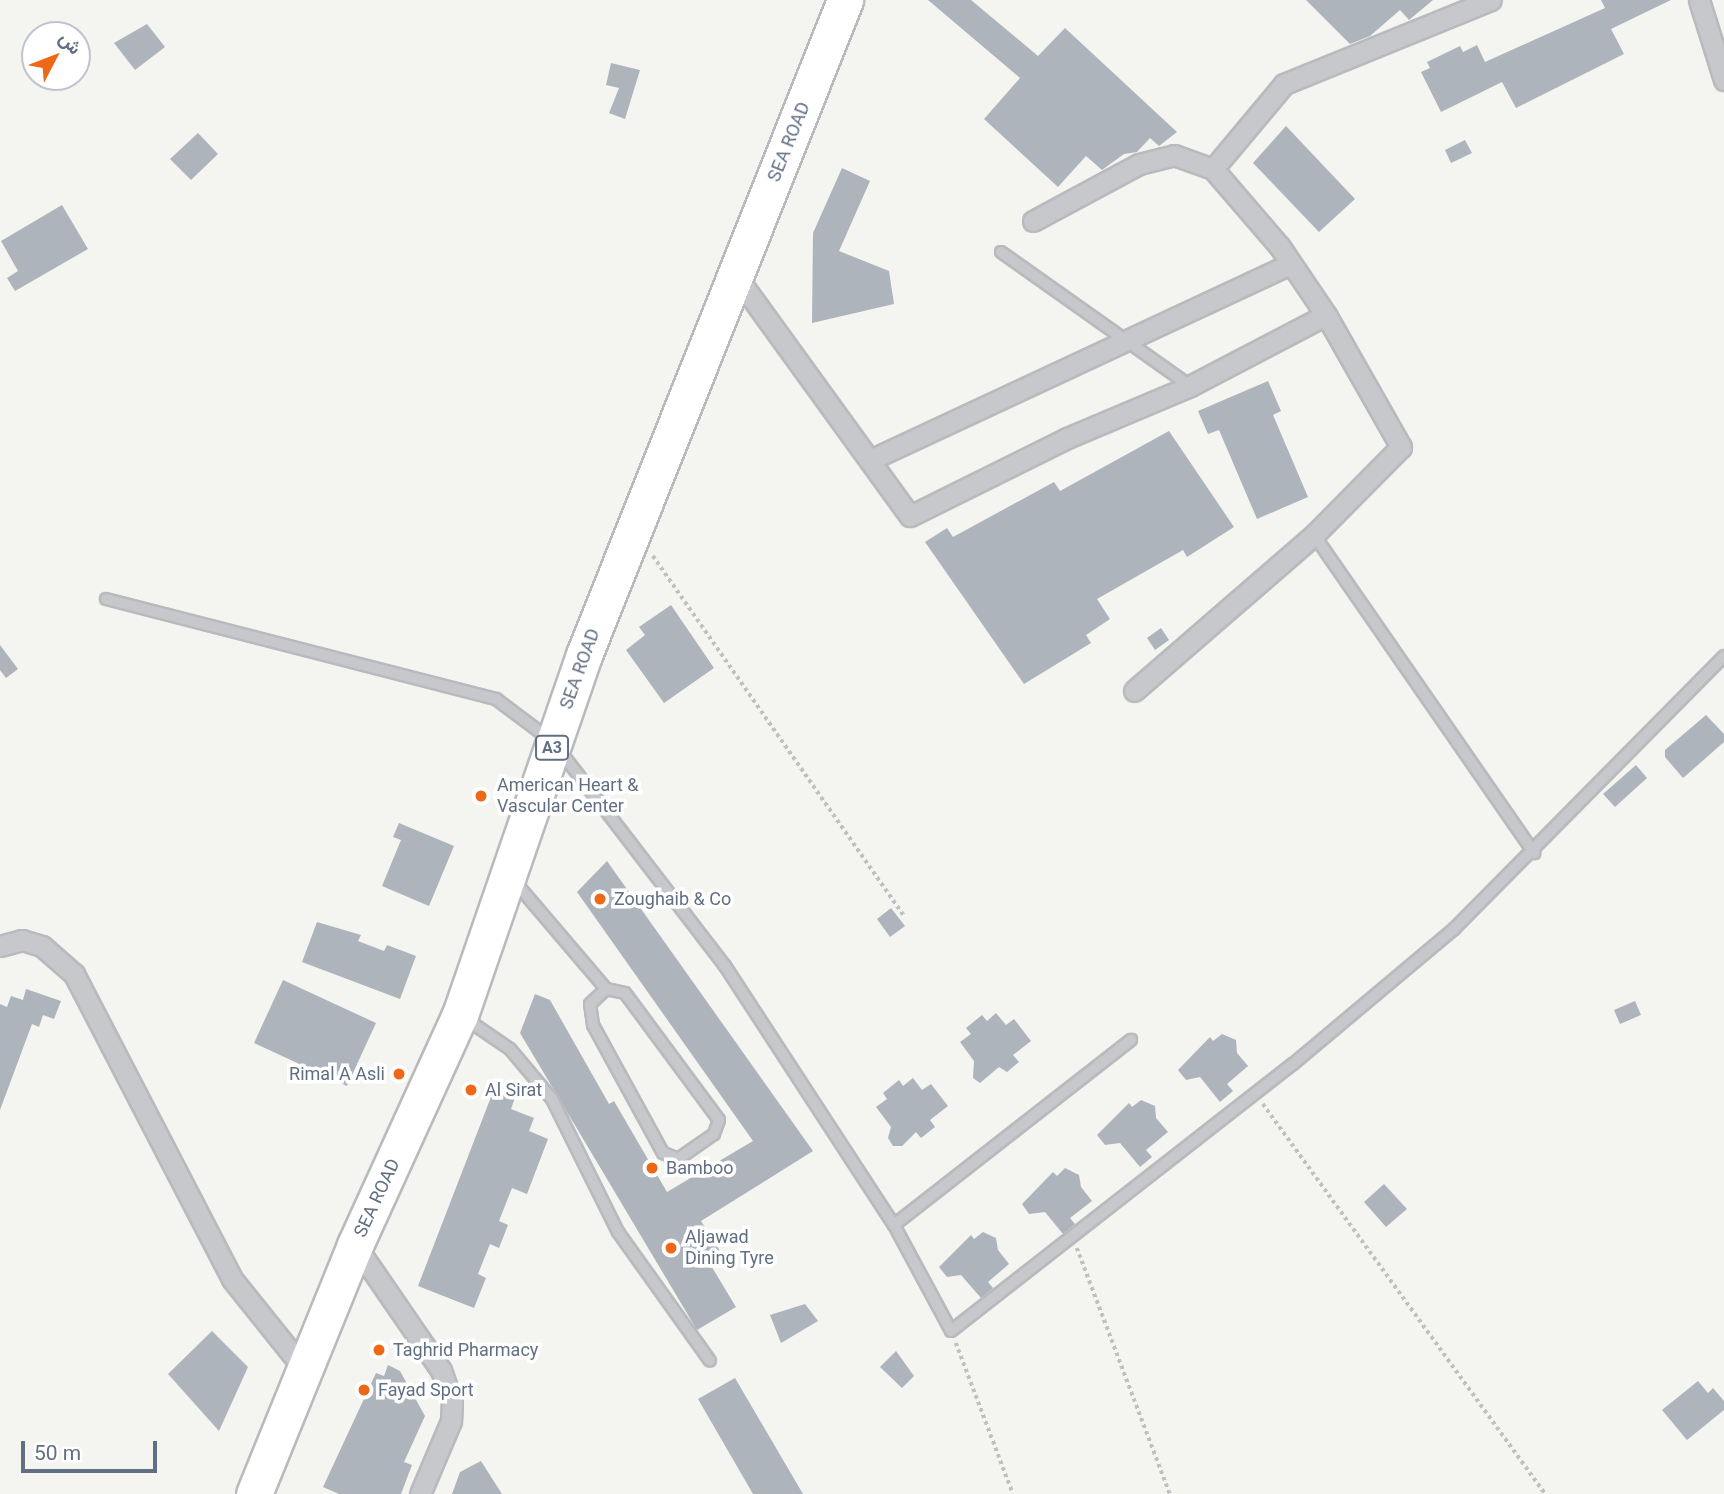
<!DOCTYPE html>
<meta charset="utf-8">
<style>
body{margin:0}
#map{position:relative;width:1724px;height:1494px;overflow:hidden;background:#f4f4f0;font-family:Roboto,Vazirmatn,sans-serif}
div>[style]{position:absolute}
[style*='--x']{left:calc(var(--x)*1px);top:calc(var(--y)*1px);width:calc(var(--w)*1px);rotate:calc(var(--a)*1deg)}
.building>*{inset:0;background:#aeb4bb}
.path>*{height:3.5px;margin-top:-1.75px;transform-origin:0;background:repeating-linear-gradient(90deg,#bfc0c2 0 3.5px,transparent 0 7px)}
.roads{filter:drop-shadow(2px 0 #b8babd) drop-shadow(-2px 0 #b8babd) drop-shadow(0 2px #b8babd) drop-shadow(0 -2px #b8babd)}
.lane>*{height:10px;margin:-5px;padding:0 5px;transform-origin:5px;border-radius:5px;background:#c6c8cc}
.street>*{height:19px;margin:-9.5px;padding:0 9.5px;transform-origin:9.5px;border-radius:9.5px;background:#c6c8cc}
.highway>*{height:35px;margin:-17.5px;padding:0 17.5px;transform-origin:17.5px;border-radius:17.5px;background:#fff}
.dots>*{width:19px;height:19px;translate:-50% -50%;box-sizing:border-box;border:4px solid #fff;border-radius:50%}
span{translate:-50% -50%;white-space:nowrap;text-align:center;line-height:1.15;-webkit-text-stroke:7px #fff;paint-order:stroke}
.shield-label span{padding:2px 5px;background:#fff;border:2px solid;border-radius:5px;-webkit-text-stroke-width:0}
.shield-label{font-size:16px;color:#616f83;font-weight:700}
.street-label{font-size:18px;color:#616f83}
.poi-label{font-size:18px;color:#616f83}
.left{translate:0 -50%;text-align:left}
.right{translate:-100% -50%;text-align:right}
.north{position:absolute;left:21px;top:21px;width:70px;height:70px;box-sizing:border-box;background:#fff;border:2px solid #c0c5cd;border-radius:50%;rotate:48deg;font-size:19px;font-weight:700;line-height:28px;text-align:center;color:#616f83}
.north::after{content:'';display:block;margin:auto;width:24px;height:32px;background:#ee6816;clip-path:polygon(50% 0,100% 100%,50% 72%,0 100%)}
.scale{position:absolute;left:21px;top:1441px;width:136px;height:32px;box-sizing:border-box;border:4px solid #616f83;border-top:0;padding-left:9px;font-size:21px;line-height:24px;white-space:nowrap;color:#616f83;-webkit-text-stroke:5px #fff;paint-order:stroke}
</style>
<div id="map">
<div class="building">
<div style="clip-path:polygon(928px 0,971px 0,1038px 56px,1065px 28px,1177px 132px,1159px 146px,1150px 138px,1137px 152px,1124px 154px,1102px 170px,1086px 156px,1058px 187px,984px 119px,1020px 78px)"></div>
<div style="clip-path:polygon(1306px 0,1433px 0,1409px 20px,1400px 10px,1370px 36px,1350px 44px)"></div>
<div style="clip-path:polygon(1601px 0,1671px 0,1611px 29px,1624px 54px,1516px 108px,1502px 82px,1441px 112px,1421px 72px,1430px 68px,1427px 62px,1460px 46px,1463px 52px,1477px 45px,1485px 62px,1605px 8px)"></div>
<div style="clip-path:polygon(147px 24px,165px 47px,135px 70px,114px 43px)"></div>
<div style="clip-path:polygon(611px 63px,640px 70px,625px 119px,609px 113px,619px 88px,606px 85px)"></div>
<div style="clip-path:polygon(1286px 126px,1355px 199px,1319px 232px,1253px 163px)"></div>
<div style="clip-path:polygon(198px 133px,218px 154px,191px 180px,170px 159px)"></div>
<div style="clip-path:polygon(1465px 140px,1472px 153px,1451px 163px,1445px 150px)"></div>
<div style="clip-path:polygon(842px 168px,870px 181px,839px 251px,889px 271px,894px 304px,812px 323px,813px 233px)"></div>
<div style="clip-path:polygon(62px 205px,88px 249px,15px 291px,7px 278px,18px 271px,1px 241px)"></div>
<div style="clip-path:polygon(1268px 381px,1281px 411px,1273px 415px,1308px 497px,1257px 519px,1219px 430px,1208px 434px,1198px 411px)"></div>
<div style="clip-path:polygon(1169px 431px,1234px 527px,1187px 557px,1183px 550px,1097px 599px,1110px 619px,1086px 635px,1091px 643px,1024px 684px,925px 542px,947px 528px,953px 537px,1054px 482px,1060px 491px)"></div>
<div style="clip-path:polygon(671px 605px,714px 668px,664px 703px,626px 650px,645px 635px,639px 627px)"></div>
<div style="clip-path:polygon(1161px 628px,1169px 640px,1155px 650px,1147px 638px)"></div>
<div style="clip-path:polygon(0 645px,18px 669px,6px 678px,0 670px)"></div>
<div style="clip-path:polygon(1706px 715px,1724px 734px,1724px 742px,1683px 778px,1665px 757px,1665px 750px)"></div>
<div style="clip-path:polygon(1636px 765px,1647px 778px,1615px 807px,1603px 794px)"></div>
<div style="clip-path:polygon(399px 823px,454px 846px,429px 906px,382px 886px,401px 840px,393px 837px)"></div>
<div style="clip-path:polygon(607px 861px,813px 1151px,701px 1221px,720px 1251px,707px 1259px,736px 1307px,697px 1330px,520px 1033px,535px 994px,550px 1000px,609px 1104px,614px 1101px,667px 1192px,753px 1141px,577px 892px)"></div>
<div style="clip-path:polygon(891px 908px,905px 926px,890px 937px,877px 919px)"></div>
<div style="clip-path:polygon(317px 922px,361px 935px,358px 941px,384px 951px,387px 945px,416px 956px,400px 999px,302px 962px)"></div>
<div style="clip-path:polygon(283px 980px,376px 1023px,347px 1086px,254px 1043px)"></div>
<div style="clip-path:polygon(26px 989px,61px 1001px,54px 1019px,43px 1015px,39px 1027px,32px 1024px,0 1110px,0 1004px,7px 1007px,11px 996px,23px 1000px)"></div>
<div style="clip-path:polygon(1635px 1001px,1641px 1015px,1620px 1024px,1614px 1010px)"></div>
<div style="clip-path:polygon(996px 1013px,1006px 1025px,1014px 1019px,1031px 1041px,1013px 1055px,1019px 1062px,1007px 1072px,999px 1067px,980px 1083px,973px 1078px,974px 1061px,960px 1042px,971px 1034px,966px 1028px,982px 1015px,987px 1021px)"></div>
<div style="clip-path:polygon(1222px 1034px,1236px 1040px,1237px 1053px,1248px 1066px,1227px 1084px,1233px 1091px,1220px 1102px,1200px 1077px,1186px 1080px,1178px 1070px,1210px 1037px,1213px 1041px)"></div>
<div style="clip-path:polygon(913px 1078px,922px 1090px,931px 1084px,948px 1106px,930px 1120px,935px 1127px,921px 1138px,916px 1132px,902px 1146px,893px 1146px,888px 1138px,891px 1127px,876px 1107px,887px 1099px,883px 1093px,899px 1080px,903px 1086px)"></div>
<div style="clip-path:polygon(496px 1084px,517px 1092px,511px 1109px,534px 1118px,529px 1131px,548px 1139px,527px 1194px,512px 1188px,499px 1221px,508px 1225px,499px 1248px,490px 1244px,478px 1274px,486px 1278px,474px 1308px,418px 1286px)"></div>
<div style="clip-path:polygon(1141px 1100px,1155px 1106px,1156px 1118px,1168px 1132px,1146px 1150px,1152px 1157px,1140px 1167px,1120px 1143px,1105px 1145px,1097px 1135px,1129px 1103px,1132px 1107px)"></div>
<div style="clip-path:polygon(1065px 1168px,1079px 1175px,1081px 1187px,1092px 1201px,1070px 1218px,1075px 1224px,1063px 1234px,1045px 1212px,1029px 1214px,1022px 1204px,1053px 1172px,1057px 1176px)"></div>
<div style="clip-path:polygon(1384px 1184px,1407px 1209px,1386px 1227px,1364px 1202px)"></div>
<div style="clip-path:polygon(983px 1232px,996px 1238px,998px 1250px,1009px 1264px,988px 1282px,993px 1288px,981px 1298px,961px 1275px,947px 1277px,939px 1267px,971px 1235px,974px 1239px)"></div>
<div style="clip-path:polygon(805px 1304px,818px 1321px,781px 1343px,770px 1315px)"></div>
<div style="clip-path:polygon(212px 1331px,248px 1367px,219px 1431px,168px 1374px)"></div>
<div style="clip-path:polygon(896px 1351px,914px 1376px,902px 1388px,880px 1367px)"></div>
<div style="clip-path:polygon(388px 1365px,400px 1371px,425px 1416px,404px 1462px,412px 1465px,401px 1494px,339px 1494px,323px 1487px,376px 1373px,384px 1376px)"></div>
<div style="clip-path:polygon(735px 1378px,803px 1494px,753px 1494px,698px 1399px)"></div>
<div style="clip-path:polygon(1698px 1381px,1708px 1393px,1713px 1388px,1724px 1401px,1724px 1410px,1687px 1440px,1662px 1410px)"></div>
<div style="clip-path:polygon(481px 1461px,502px 1494px,452px 1494px,460px 1472px)"></div>
</div>
<div class="path">
<div style="--x:653;--y:556;--w:440;--a:55.1"></div>
<div style="--x:1263;--y:1104;--w:481;--a:54.1"></div>
<div style="--x:1077;--y:1248;--w:263;--a:69.3"></div>
<div style="--x:956;--y:1343;--w:161;--a:69.3"></div>
</div>
<div class="roads">
<div class="lane">
<div style="--x:1001;--y:252;--w:230;--a:35.3"></div>
<div style="--x:1314;--y:535;--w:387;--a:55.3"></div>
<div style="--x:106;--y:599;--w:403;--a:14.4"></div>
<div style="--x:496;--y:699;--w:65;--a:36.9"></div>
<div style="--x:560;--y:751;--w:271;--a:52.5"></div>
<div style="--x:725;--y:966;--w:309;--a:56.9"></div>
<div style="--x:894;--y:1225;--w:120;--a:61.7"></div>
<div style="--x:951;--y:1331;--w:434;--a:-38"></div>
<div style="--x:1293;--y:1064;--w:210;--a:-40"></div>
<div style="--x:1454;--y:929;--w:384;--a:-45.3"></div>
<div style="--x:515;--y:882;--w:140;--a:49.6"></div>
<div style="--x:606;--y:989;--w:19;--a:12"></div>
<div style="--x:625;--y:993;--w:158;--a:53.5"></div>
<div style="--x:719;--y:1120;--w:15;--a:110"></div>
<div style="--x:714;--y:1134;--w:44;--a:145.2"></div>
<div style="--x:678;--y:1159;--w:16;--a:-158"></div>
<div style="--x:663;--y:1153;--w:146;--a:-118.7"></div>
<div style="--x:593;--y:1025;--w:21;--a:-98"></div>
<div style="--x:590;--y:1004;--w:22;--a:-43"></div>
<div style="--x:466;--y:1019;--w:53;--a:34.3"></div>
<div style="--x:510;--y:1049;--w:65;--a:50"></div>
<div style="--x:552;--y:1099;--w:148;--a:63.6"></div>
<div style="--x:618;--y:1232;--w:158;--a:54.5"></div>
<div style="--x:894;--y:1225;--w:301;--a:-38"></div>
</div>
<div class="street">
<div style="--x:1699;--y:0;--w:84;--a:72.6"></div>
<div style="--x:1213;--y:169;--w:111;--a:-50.1"></div>
<div style="--x:1284;--y:84;--w:223;--a:-22.1"></div>
<div style="--x:1033;--y:221;--w:120;--a:-28.3"></div>
<div style="--x:1139;--y:164;--w:36;--a:-14"></div>
<div style="--x:1174;--y:155;--w:41;--a:19.7"></div>
<div style="--x:1213;--y:169;--w:103;--a:49.3"></div>
<div style="--x:1280;--y:247;--w:82;--a:55.9"></div>
<div style="--x:1326;--y:315;--w:152;--a:60.4"></div>
<div style="--x:1401;--y:447;--w:124;--a:134.7"></div>
<div style="--x:1314;--y:535;--w:238;--a:139.1"></div>
<div style="--x:736;--y:276;--w:296;--a:54.1"></div>
<div style="--x:910;--y:516;--w:175;--a:-26.4"></div>
<div style="--x:1067;--y:438;--w:134;--a:-22.9"></div>
<div style="--x:1190;--y:386;--w:153;--a:-27.6"></div>
<div style="--x:870;--y:460;--w:464;--a:-25"></div>
<div style="--x:0;--y:946;--w:23;--a:-15"></div>
<div style="--x:22;--y:940;--w:21;--a:17"></div>
<div style="--x:42;--y:946;--w:43;--a:41.2"></div>
<div style="--x:74;--y:974;--w:343;--a:62.6"></div>
<div style="--x:232;--y:1279;--w:115;--a:51.3"></div>
<div style="--x:355;--y:1245;--w:152;--a:55.5"></div>
<div style="--x:441;--y:1370;--w:34;--a:71"></div>
<div style="--x:452;--y:1402;--w:19;--a:93"></div>
<div style="--x:451;--y:1421;--w:79;--a:113"></div>
</div>
<div class="highway">
<div style="--x:254;--y:1494;--w:269;--a:-67.9"></div>
<div style="--x:355;--y:1245;--w:253;--a:-65.5"></div>
<div style="--x:460;--y:1015;--w:381;--a:-71"></div>
<div style="--x:584;--y:655;--w:705;--a:-68.27"></div>
</div>
</div>
<div class="dots">
<div style="left:481px;top:796px;background:#ee6816"></div>
<div style="left:600px;top:899px;background:#ee6816"></div>
<div style="left:399px;top:1074px;background:#ee6816"></div>
<div style="left:471px;top:1090px;background:#ee6816"></div>
<div style="left:652px;top:1168px;background:#ee6816"></div>
<div style="left:671px;top:1248px;background:#ee6816"></div>
<div style="left:379px;top:1350px;background:#ee6816"></div>
<div style="left:364px;top:1390px;background:#ee6816"></div>
</div>
<div class="shield-label">
<span style="left:552px;top:748px">A3</span>
</div>
<div class="street-label">
<span style="left:789px;top:142px;rotate:-68deg">SEA ROAD</span>
<span style="left:580px;top:669px;rotate:-70deg">SEA ROAD</span>
<span style="left:377px;top:1198px;rotate:-65deg">SEA ROAD</span>
</div>
<div class="poi-label">
<span class="left" style="left:497px;top:796px">American Heart &amp;<br>Vascular Center</span>
<span class="left" style="left:614px;top:899px">Zoughaib &amp; Co</span>
<span class="right" style="left:385px;top:1074px">Rimal A Asli</span>
<span class="left" style="left:485px;top:1090px">Al Sirat</span>
<span class="left" style="left:666px;top:1168px">Bamboo</span>
<span class="left" style="left:685px;top:1248px">Aljawad<br>Dining Tyre</span>
<span class="left" style="left:393px;top:1350px">Taghrid Pharmacy</span>
<span class="left" style="left:378px;top:1390px">Fayad Sport</span>
</div>
<div class="north">ش</div>
<div class="scale">50 m</div>
</div>
